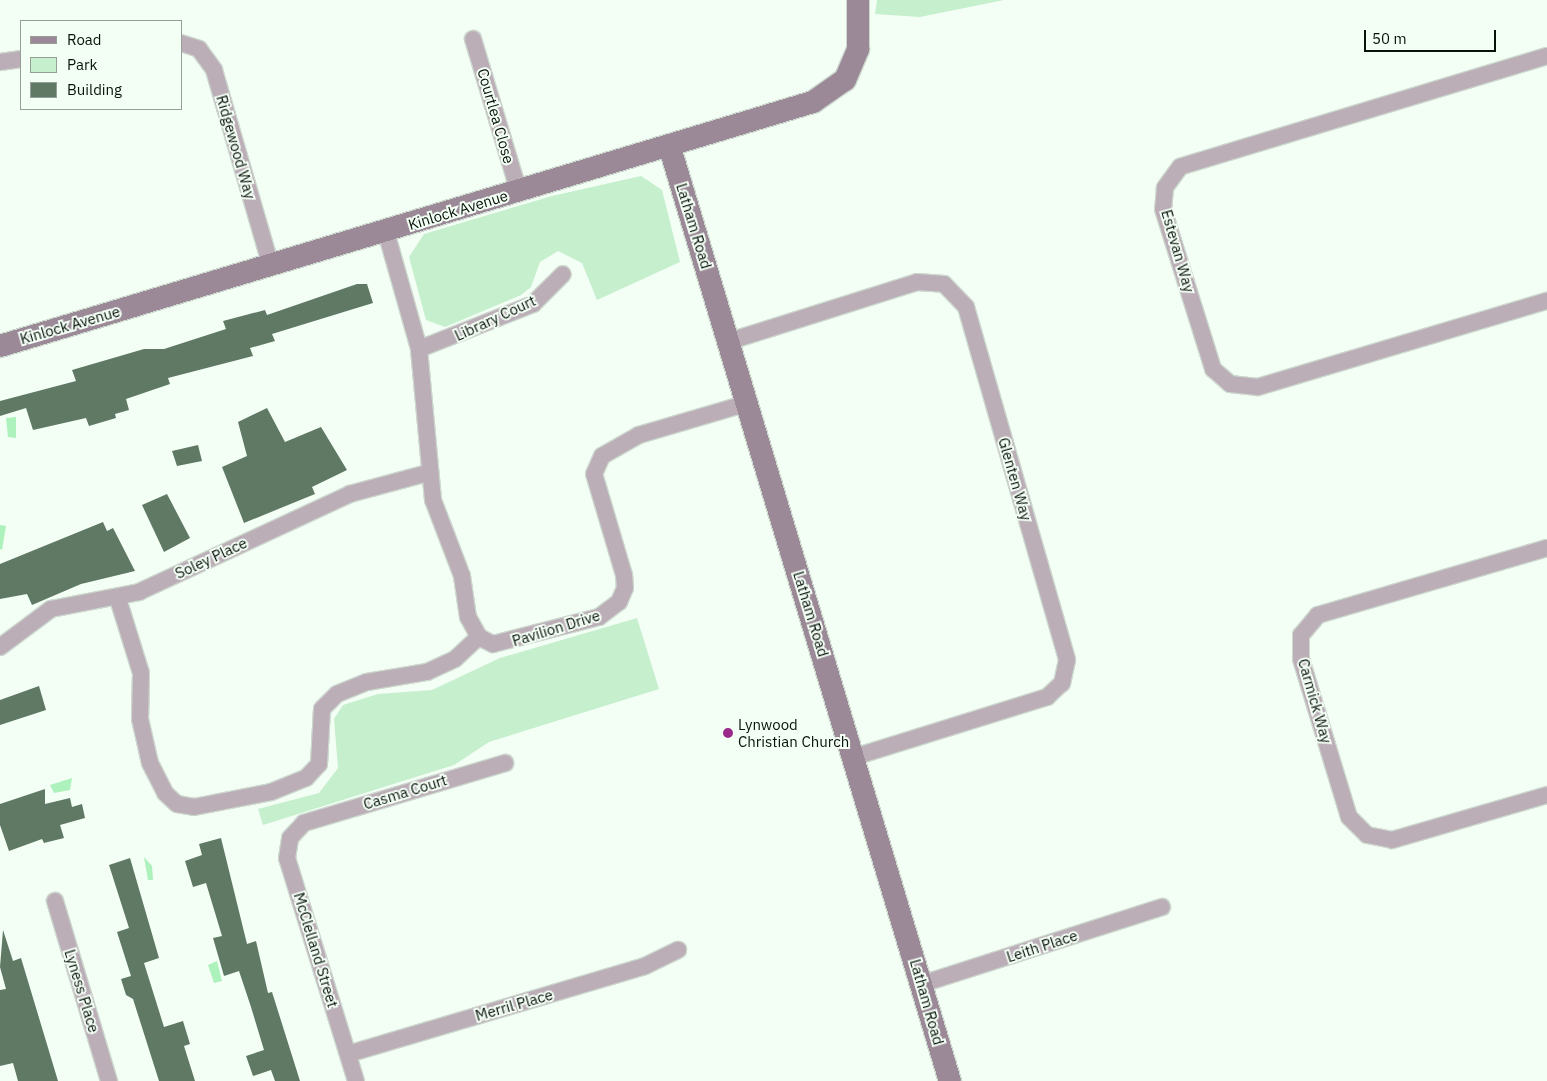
<!DOCTYPE html>
<style>
body{margin:0}
#map{position:relative;width:1547px;height:1081px;overflow:hidden;background:#f3fef5;font-family:"IBM Plex Sans",sans-serif}
div>[style]{position:absolute}
[style*='--x']{left:calc(var(--x)*1px);top:calc(var(--y)*1px);width:calc(var(--w)*1px);rotate:calc(var(--a)*1deg)}
.green>*{inset:0;background:#c5efcd}
.water>*{inset:0;background:#adf2bc}
.building>*{inset:0;background:#5f7964}
.roads{filter:drop-shadow(1px 0 #cdd8cf) drop-shadow(-1px 0 #cdd8cf) drop-shadow(0 1px #cdd8cf) drop-shadow(0 -1px #cdd8cf)}
.street>*{height:16px;margin:-8px;padding:0 8px;transform-origin:8px;border-radius:8px;background:#bbaeb7}
.secondary>*{height:22px;margin:-11px;padding:0 11px;transform-origin:11px;border-radius:11px;background:#9b8997}
.dots>*{width:14px;height:14px;translate:-50% -50%;box-sizing:border-box;border:2px solid #f3fef5;border-radius:50%}
span{translate:-50% -50%;white-space:nowrap;text-align:center;line-height:1.15;-webkit-text-stroke:4px #f3fef5;paint-order:stroke}
.street-label{font-size:15px;color:#08110a}
.poi-label{font-size:15px;color:#08110a}
.left{translate:0 -50%;text-align:left}
.legend{position:absolute;left:20px;top:20px;width:162px;height:90px;box-sizing:border-box;background:#f3fef5;border:1px solid #959f97;margin:0;padding:6px 9px;list-style:none;font-size:15px;color:#08110a}
.legend li{display:flex;align-items:center;gap:10px;height:25px}
.legend b{width:25px;border:1px solid #959f97}
.scale{position:absolute;left:1364px;top:30px;width:132px;height:22px;box-sizing:border-box;border:2px solid #08110a;border-top:0;padding-left:6px;font-size:15px;line-height:18px;white-space:nowrap;color:#08110a;-webkit-text-stroke:4px #f3fef5;paint-order:stroke}
</style>
<div id="map">
<div class="green">
<div style="clip-path:polygon(877px 0,1004px 0,920px 17px,875px 14px)"></div>
<div style="clip-path:polygon(641px 176px,662px 190px,680px 262px,597px 300px,582px 263px,558px 251px,540px 262px,531px 287px,521px 295px,445px 327px,426px 320px,409px 257px,424px 234px,552px 196px)"></div>
<div style="clip-path:polygon(637px 618px,659px 689px,489px 742px,454px 765px,263px 825px,258px 809px,319px 793px,338px 768px,334px 719px,343px 705px,378px 694px,432px 690px,500px 658px)"></div>
</div>
<div class="water">
<div style="clip-path:polygon(16px 417px,16px 438px,8px 437px,6px 418px)"></div>
<div style="clip-path:polygon(0 525px,6px 526px,2px 550px,0 549px)"></div>
<div style="clip-path:polygon(72px 778px,70px 790px,54px 793px,50px 785px)"></div>
<div style="clip-path:polygon(144px 857px,152px 866px,153px 880px,148px 880px)"></div>
<div style="clip-path:polygon(217px 961px,222px 981px,214px 983px,208px 965px)"></div>
</div>
<div class="building">
<div style="clip-path:polygon(357px 284px,367px 284px,373px 303px,272px 334px,275px 341px,250px 348px,253px 356px,168px 378px,170px 384px,126px 399px,129px 410px,115px 414px,116px 418px,89px 426px,86px 418px,33px 430px,26px 408px,0 416px,0 401px,76px 381px,72px 370px,144px 349px,164px 349px,226px 329px,223px 321px,265px 310px,267px 315px)"></div>
<div style="clip-path:polygon(267px 408px,285px 442px,321px 427px,347px 470px,312px 487px,315px 494px,244px 523px,222px 467px,247px 456px,238px 422px)"></div>
<div style="clip-path:polygon(198px 445px,202px 461px,177px 466px,172px 451px)"></div>
<div style="clip-path:polygon(167px 494px,190px 538px,164px 552px,142px 505px)"></div>
<div style="clip-path:polygon(103px 522px,107px 531px,113px 528px,135px 571px,81px 584px,32px 605px,27px 594px,0 599px,0 564px)"></div>
<div style="clip-path:polygon(39px 686px,46px 710px,0 725px,0 700px)"></div>
<div style="clip-path:polygon(45px 789px,45px 804px,70px 798px,72px 807px,82px 804px,85px 818px,60px 825px,64px 838px,44px 843px,42px 839px,9px 851px,0 825px,0 804px)"></div>
<div style="clip-path:polygon(221px 838px,247px 944px,256px 941px,268px 993px,272px 992px,300px 1081px,275px 1081px,271px 1070px,253px 1076px,246px 1056px,264px 1050px,251px 1007px,239px 971px,224px 976px,213px 938px,222px 936px,206px 883px,193px 887px,185px 861px,202px 855px,199px 844px)"></div>
<div style="clip-path:polygon(130px 858px,159px 958px,144px 963px,164px 1027px,183px 1021px,190px 1044px,184px 1046px,195px 1081px,159px 1081px,133px 999px,126px 995px,121px 979px,131px 976px,117px 932px,129px 928px,109px 865px)"></div>
<div style="clip-path:polygon(3px 930px,13px 961px,21px 958px,58px 1081px,18px 1081px,13px 1063px,0 1066px,0 990px,6px 989px,0 967px)"></div>
</div>
<div class="roads">
<div class="street">
<div style="--x:473;--y:39;--w:160;--a:73.3"></div>
<div style="--x:181;--y:43;--w:19;--a:18"></div>
<div style="--x:199;--y:49;--w:26;--a:54"></div>
<div style="--x:214;--y:70;--w:204;--a:73.8"></div>
<div style="--x:1547;--y:56;--w:383;--a:163.2"></div>
<div style="--x:1180;--y:167;--w:26;--a:126"></div>
<div style="--x:1165;--y:188;--w:21;--a:95"></div>
<div style="--x:1163;--y:209;--w:168;--a:72.6"></div>
<div style="--x:1213;--y:369;--w:23;--a:41"></div>
<div style="--x:1230;--y:384;--w:28;--a:6"></div>
<div style="--x:1258;--y:387;--w:302;--a:-16.6"></div>
<div style="--x:0;--y:62;--w:21;--a:-8"></div>
<div style="--x:386;--y:232;--w:122;--a:74.2"></div>
<div style="--x:419;--y:349;--w:152;--a:84.7"></div>
<div style="--x:433;--y:500;--w:81;--a:69.1"></div>
<div style="--x:462;--y:576;--w:41;--a:81.7"></div>
<div style="--x:468;--y:617;--w:23;--a:61"></div>
<div style="--x:479;--y:637;--w:16;--a:27"></div>
<div style="--x:493;--y:644;--w:109;--a:-14.3"></div>
<div style="--x:599;--y:617;--w:25;--a:-37"></div>
<div style="--x:619;--y:602;--w:15;--a:-67"></div>
<div style="--x:625;--y:588;--w:13;--a:-94"></div>
<div style="--x:624;--y:575;--w:105;--a:-106.5"></div>
<div style="--x:594;--y:474;--w:20;--a:-66"></div>
<div style="--x:602;--y:456;--w:43;--a:-29.6"></div>
<div style="--x:639;--y:435;--w:114;--a:-16.4"></div>
<div style="--x:730;--y:341;--w:196;--a:-17.5"></div>
<div style="--x:917;--y:282;--w:27;--a:4"></div>
<div style="--x:944;--y:284;--w:32;--a:46"></div>
<div style="--x:966;--y:307;--w:367;--a:74"></div>
<div style="--x:1067;--y:660;--w:24;--a:102"></div>
<div style="--x:1062;--y:683;--w:21;--a:137"></div>
<div style="--x:1047;--y:697;--w:202;--a:162.7"></div>
<div style="--x:419;--y:349;--w:123;--a:-21.5"></div>
<div style="--x:533;--y:304;--w:42;--a:-45"></div>
<div style="--x:1547;--y:548;--w:239;--a:163.7"></div>
<div style="--x:1318;--y:615;--w:26;--a:130"></div>
<div style="--x:1301;--y:635;--w:24;--a:90"></div>
<div style="--x:1301;--y:659;--w:165;--a:73.1"></div>
<div style="--x:1349;--y:817;--w:25;--a:45"></div>
<div style="--x:1367;--y:835;--w:25;--a:11"></div>
<div style="--x:1392;--y:840;--w:161;--a:-16.2"></div>
<div style="--x:118;--y:599;--w:77;--a:72.7"></div>
<div style="--x:141;--y:673;--w:46;--a:91.2"></div>
<div style="--x:140;--y:719;--w:45;--a:77.2"></div>
<div style="--x:150;--y:763;--w:34;--a:63"></div>
<div style="--x:165;--y:793;--w:16;--a:43"></div>
<div style="--x:177;--y:804;--w:17;--a:10"></div>
<div style="--x:194;--y:807;--w:78;--a:-11"></div>
<div style="--x:271;--y:792;--w:38;--a:-22"></div>
<div style="--x:306;--y:778;--w:19;--a:-47"></div>
<div style="--x:319;--y:764;--w:55;--a:-86.9"></div>
<div style="--x:322;--y:709;--w:21;--a:-45"></div>
<div style="--x:337;--y:694;--w:32;--a:-22"></div>
<div style="--x:367;--y:682;--w:61;--a:-9.5"></div>
<div style="--x:427;--y:672;--w:31;--a:-25"></div>
<div style="--x:455;--y:659;--w:33;--a:-43"></div>
<div style="--x:0;--y:647;--w:64;--a:-36.7"></div>
<div style="--x:51;--y:609;--w:90;--a:-10.9"></div>
<div style="--x:139;--y:592;--w:233;--a:-24.9"></div>
<div style="--x:350;--y:494;--w:81;--a:-15.1"></div>
<div style="--x:55;--y:901;--w:188;--a:73.3"></div>
<div style="--x:922;--y:984;--w:252;--a:-17.8"></div>
<div style="--x:348;--y:1054;--w:310;--a:-16.5"></div>
<div style="--x:645;--y:966;--w:37;--a:-26"></div>
<div style="--x:356;--y:1081;--w:233;--a:-107.2"></div>
<div style="--x:287;--y:858;--w:20;--a:-81"></div>
<div style="--x:290;--y:838;--w:21;--a:-47"></div>
<div style="--x:304;--y:823;--w:210;--a:-16.6"></div>
</div>
<div class="secondary">
<div style="--x:670;--y:148;--w:974;--a:73.3"></div>
<div style="--x:0;--y:346;--w:849;--a:-16.71"></div>
<div style="--x:813;--y:102;--w:39;--a:-35"></div>
<div style="--x:845;--y:80;--w:34;--a:-67"></div>
<div style="--x:858;--y:49;--w:49;--a:-90"></div>
</div>
</div>
<div class="dots">
<div style="left:728px;top:733px;background:#9a2a89"></div>
</div>
<div class="street-label">
<span style="left:496px;top:116px;rotate:74deg">Courtlea Close</span>
<span style="left:236px;top:147px;rotate:74deg">Ridgewood Way</span>
<span style="left:458px;top:210px;rotate:-17deg">Kinlock Avenue</span>
<span style="left:694px;top:226px;rotate:73deg">Latham Road</span>
<span style="left:1178px;top:251px;rotate:74deg">Estevan Way</span>
<span style="left:495px;top:318px;rotate:-25deg">Library Court</span>
<span style="left:70px;top:325px;rotate:-16deg">Kinlock Avenue</span>
<span style="left:1015px;top:479px;rotate:74deg">Glenten Way</span>
<span style="left:211px;top:558px;rotate:-25deg">Soley Place</span>
<span style="left:811px;top:614px;rotate:73deg">Latham Road</span>
<span style="left:556px;top:628px;rotate:-17deg">Pavilion Drive</span>
<span style="left:1315px;top:701px;rotate:74deg">Carmick Way</span>
<span style="left:405px;top:792px;rotate:-17deg">Casma Court</span>
<span style="left:1042px;top:946px;rotate:-18deg">Leith Place</span>
<span style="left:316px;top:950px;rotate:73deg">McClelland Street</span>
<span style="left:82px;top:991px;rotate:73deg">Lyness Place</span>
<span style="left:927px;top:1002px;rotate:74deg">Latham Road</span>
<span style="left:514px;top:1005px;rotate:-16deg">Merril Place</span>
</div>
<div class="poi-label">
<span class="left" style="left:738px;top:733px">Lynwood<br>Christian Church</span>
</div>
<ul class="legend">
<li><b style="height:6px;background:#9b8997"></b>Road</li>
<li><b style="height:14px;background:#c5efcd"></b>Park</li>
<li><b style="height:14px;background:#5f7964"></b>Building</li>
</ul>
<div class="scale">50 m</div>
</div>
